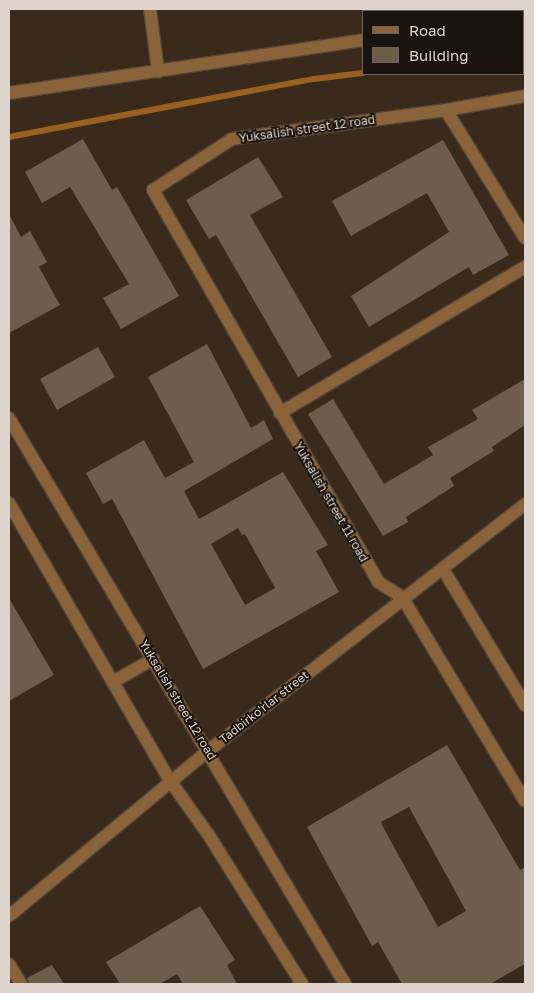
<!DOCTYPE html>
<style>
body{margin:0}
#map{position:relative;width:534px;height:993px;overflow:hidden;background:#392a1c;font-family:"Golos Text",sans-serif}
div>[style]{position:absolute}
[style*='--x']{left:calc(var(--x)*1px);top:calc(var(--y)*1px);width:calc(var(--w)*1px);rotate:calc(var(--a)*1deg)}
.stream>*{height:6px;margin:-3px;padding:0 3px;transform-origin:3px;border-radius:3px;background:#98611f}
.building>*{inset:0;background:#6e5d4d}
.roads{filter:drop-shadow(1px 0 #534538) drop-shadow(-1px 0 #534538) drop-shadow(0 1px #534538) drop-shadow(0 -1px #534538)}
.minor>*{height:12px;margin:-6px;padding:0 6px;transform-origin:6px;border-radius:6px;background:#8a633b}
span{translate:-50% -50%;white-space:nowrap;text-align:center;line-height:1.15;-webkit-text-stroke:4px #1b140e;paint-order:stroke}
.street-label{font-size:12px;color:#ded4cb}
.frame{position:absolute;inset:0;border:10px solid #ded4cb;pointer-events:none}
.legend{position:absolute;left:362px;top:10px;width:162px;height:65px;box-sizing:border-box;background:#1b140e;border:1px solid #69615a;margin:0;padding:6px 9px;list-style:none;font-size:15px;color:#ded4cb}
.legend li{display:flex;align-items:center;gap:10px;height:25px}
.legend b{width:25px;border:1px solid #69615a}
</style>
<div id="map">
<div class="stream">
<div style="--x:523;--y:53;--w:2;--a:0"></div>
<div style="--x:9;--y:137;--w:310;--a:-10.8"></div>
<div style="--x:314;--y:79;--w:49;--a:-7"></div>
</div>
<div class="building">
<div style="clip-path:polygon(83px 139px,112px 190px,117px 187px,179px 296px,121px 329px,103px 298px,129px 284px,70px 187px,42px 203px,25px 172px)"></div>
<div style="clip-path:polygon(443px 140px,509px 255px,473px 275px,469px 267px,369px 327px,351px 296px,449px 232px,427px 193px,351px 236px,332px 201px)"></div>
<div style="clip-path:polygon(258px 157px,283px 197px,250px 215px,332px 357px,298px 377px,216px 235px,209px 239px,186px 200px)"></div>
<div style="clip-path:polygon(9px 214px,21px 237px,30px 231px,47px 262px,39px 267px,60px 305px,9px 333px)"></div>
<div style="clip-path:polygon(evenodd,207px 344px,251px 428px,264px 420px,273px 439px,184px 491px,199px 519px,283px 472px,328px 545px,316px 551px,339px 592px,203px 669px,112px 499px,103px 504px,86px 473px,144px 440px,165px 478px,194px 462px,148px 377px,207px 344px,238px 528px,242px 535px,245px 534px,275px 588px,245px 605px,211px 544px,238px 528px)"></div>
<div style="clip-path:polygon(98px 347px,115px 377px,57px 410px,40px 379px)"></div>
<div style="clip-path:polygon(525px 379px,525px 425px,492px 447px,494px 451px,450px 478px,454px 486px,406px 517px,408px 522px,383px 536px,308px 414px,333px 399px,384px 484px,433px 455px,428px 447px,478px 419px,472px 410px)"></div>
<div style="clip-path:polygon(9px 598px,54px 675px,9px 701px)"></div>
<div style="clip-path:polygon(evenodd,447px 745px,520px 870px,525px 867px,525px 964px,490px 984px,402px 984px,378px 942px,372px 946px,307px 827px,447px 745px,409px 807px,466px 911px,438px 927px,382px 825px,381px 822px,409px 807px)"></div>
<div style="clip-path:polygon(200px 906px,235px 960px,227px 965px,237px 984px,183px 984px,177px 974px,160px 984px,120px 984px,106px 962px)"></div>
<div style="clip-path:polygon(52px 965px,64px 984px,29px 984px,27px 978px)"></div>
</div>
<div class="roads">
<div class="minor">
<div style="--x:150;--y:9;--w:63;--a:82.6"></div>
<div style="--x:380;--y:9;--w:2;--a:90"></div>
<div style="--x:523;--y:17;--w:2;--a:0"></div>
<div style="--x:9;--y:93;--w:358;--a:-8.5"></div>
<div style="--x:446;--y:110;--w:80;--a:-10"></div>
<div style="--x:525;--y:238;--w:150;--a:-121.7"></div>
<div style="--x:446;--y:110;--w:216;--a:172.3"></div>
<div style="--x:232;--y:139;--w:94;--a:147.2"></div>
<div style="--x:153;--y:190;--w:452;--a:60.1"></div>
<div style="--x:378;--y:582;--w:28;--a:32"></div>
<div style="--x:402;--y:597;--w:238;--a:58.9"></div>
<div style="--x:280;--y:413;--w:285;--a:-30.8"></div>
<div style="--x:9;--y:418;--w:658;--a:59.3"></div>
<div style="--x:9;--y:503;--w:323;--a:59.9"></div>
<div style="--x:171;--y:782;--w:64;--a:54.6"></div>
<div style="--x:208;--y:834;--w:177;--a:57.9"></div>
<div style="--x:443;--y:569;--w:159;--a:58.9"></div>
<div style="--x:113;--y:682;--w:46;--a:-29.9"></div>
<div style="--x:9;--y:916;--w:259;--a:-39.7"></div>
<div style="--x:208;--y:751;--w:402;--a:-37.9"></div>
<div style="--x:9;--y:964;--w:23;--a:59"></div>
</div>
</div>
<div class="street-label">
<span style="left:307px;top:129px;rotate:-8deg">Yuksalish street 12 road</span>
<span style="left:331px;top:502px;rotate:60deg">Yuksalish street 11 road</span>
<span style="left:178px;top:700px;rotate:59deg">Yuksalish street 12 road</span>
<span style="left:264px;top:707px;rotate:-38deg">Tadbirko'rlar street</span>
</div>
<div class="frame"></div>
<ul class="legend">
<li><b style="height:6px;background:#8a633b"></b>Road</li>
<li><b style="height:14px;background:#6e5d4d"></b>Building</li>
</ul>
</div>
